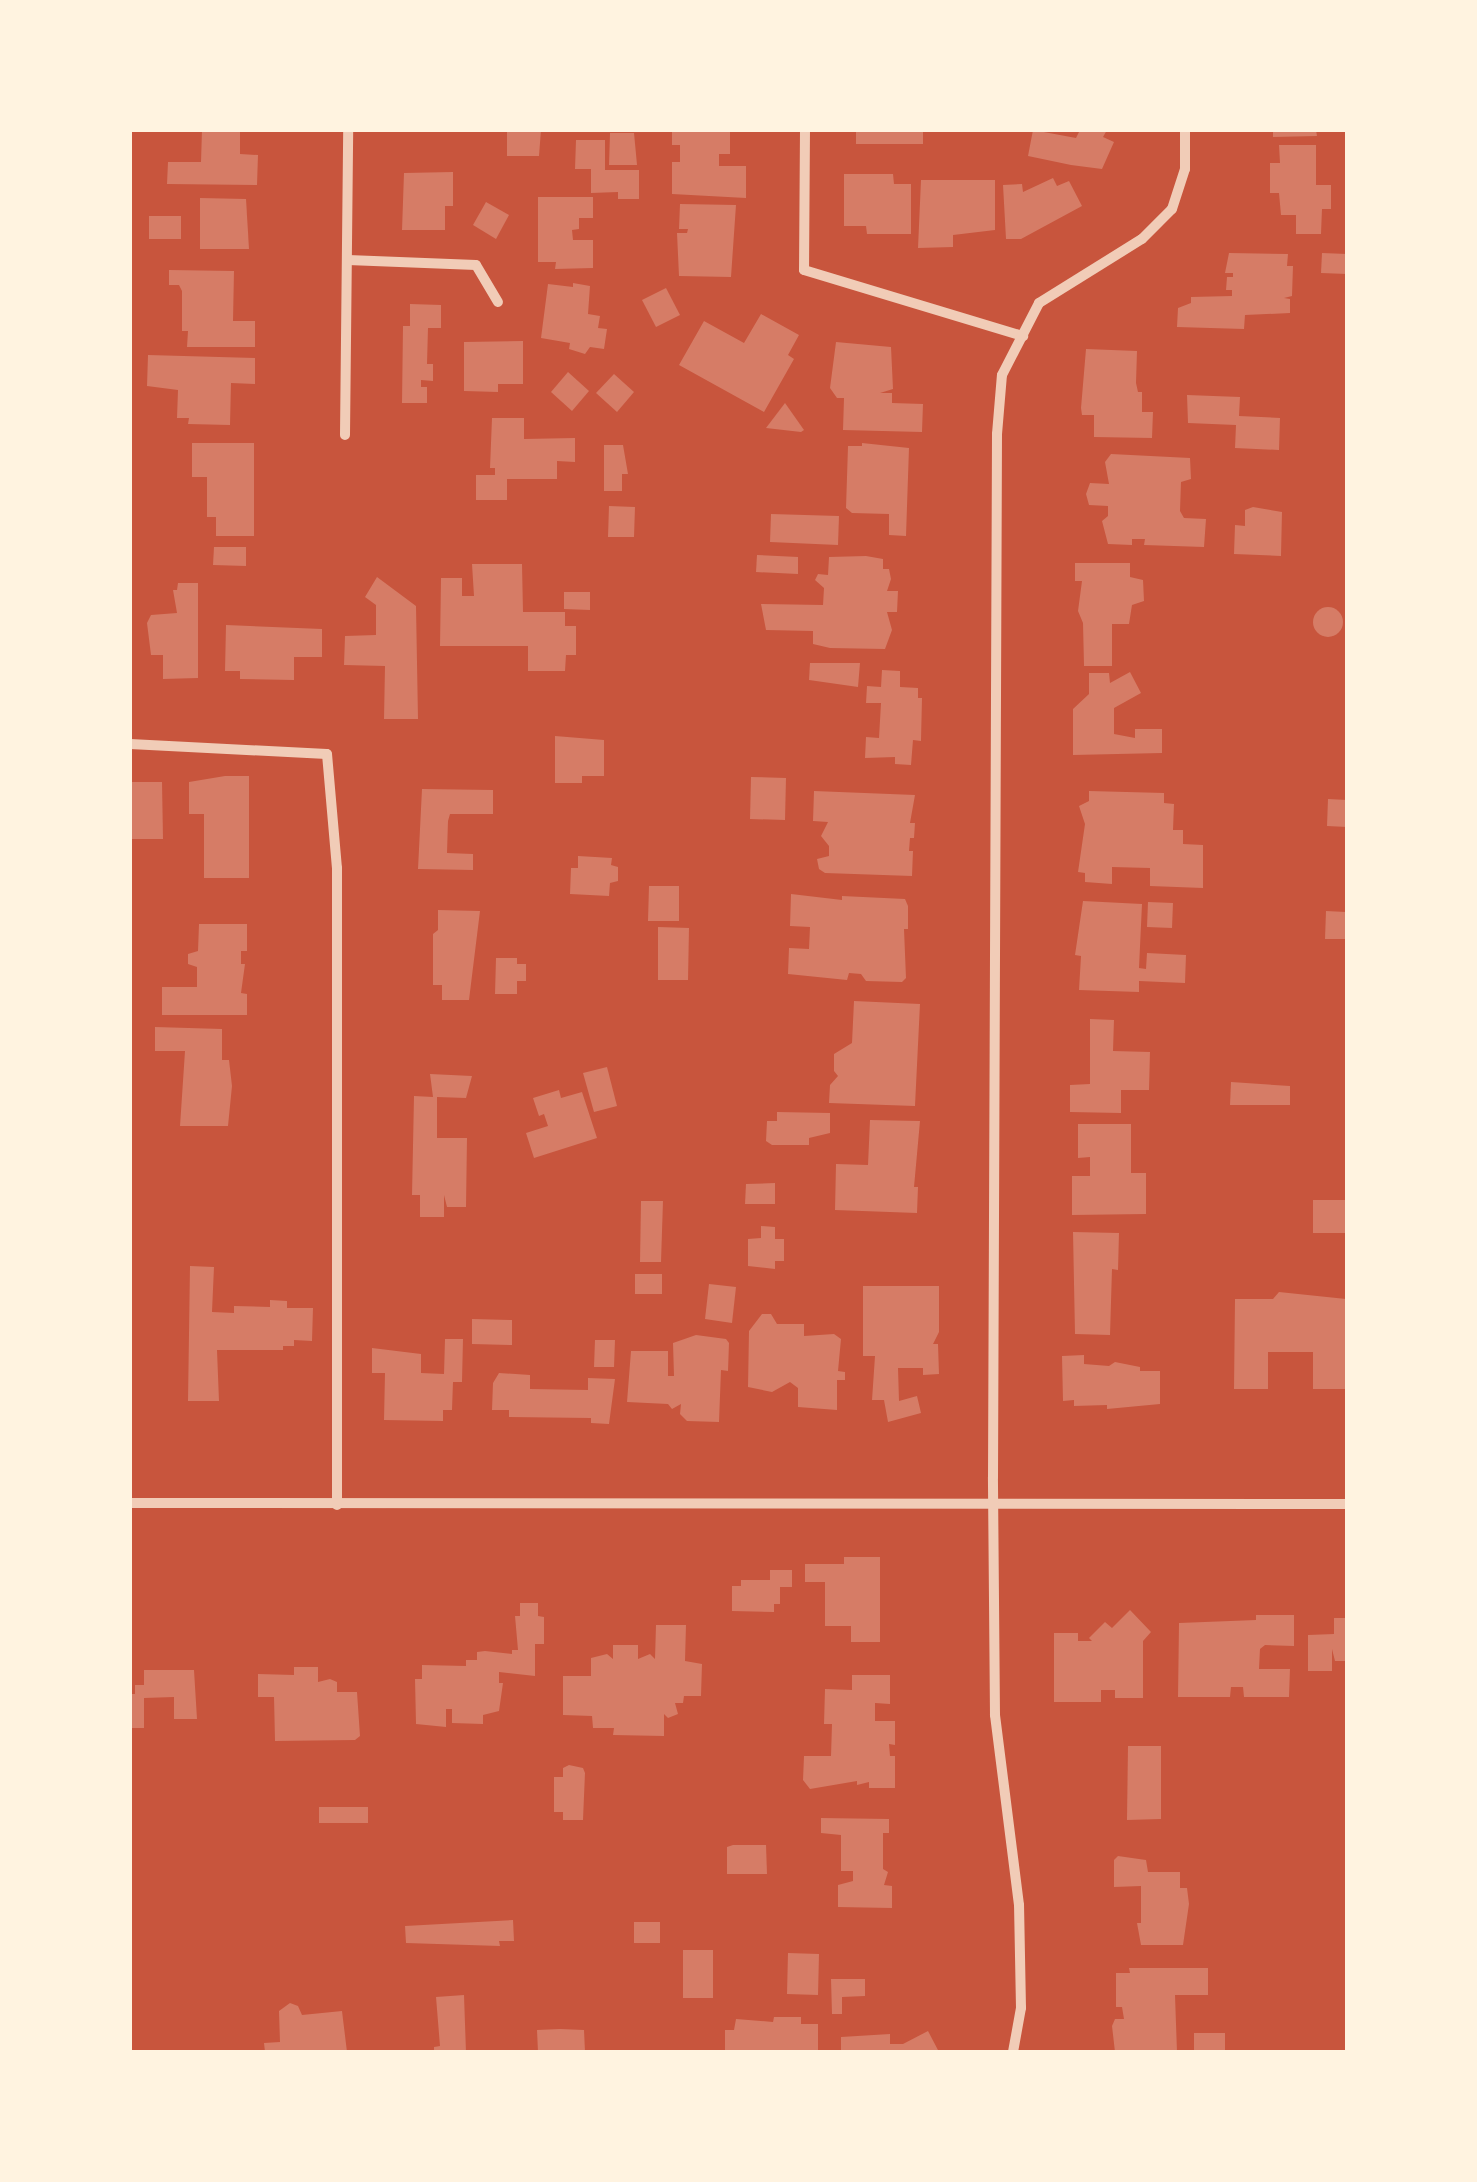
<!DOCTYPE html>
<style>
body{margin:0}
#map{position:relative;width:1477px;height:2182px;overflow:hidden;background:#c8553d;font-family:Karla,sans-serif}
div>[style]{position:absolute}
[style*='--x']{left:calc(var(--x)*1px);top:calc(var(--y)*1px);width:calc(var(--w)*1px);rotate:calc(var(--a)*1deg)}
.building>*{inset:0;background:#d67c66}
.round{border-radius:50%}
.minor>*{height:10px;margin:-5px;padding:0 5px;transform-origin:5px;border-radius:5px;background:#f1ccb7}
span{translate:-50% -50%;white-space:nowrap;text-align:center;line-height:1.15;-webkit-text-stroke:10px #fff3e0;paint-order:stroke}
.frame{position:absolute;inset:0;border:132px solid #fff3e0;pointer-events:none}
</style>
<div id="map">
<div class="building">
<div style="clip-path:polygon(202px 130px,240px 130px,240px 154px,258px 155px,257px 185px,167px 184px,168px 162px,201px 162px)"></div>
<div style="clip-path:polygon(507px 130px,541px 130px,539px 156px,507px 156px)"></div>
<div style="clip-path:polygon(672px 130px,730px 130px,730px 154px,719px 154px,719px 166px,746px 166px,746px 198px,672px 194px,672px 162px,680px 162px,680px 145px,672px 145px)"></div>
<div style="clip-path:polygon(856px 130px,923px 130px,923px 144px,856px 144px)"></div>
<div style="clip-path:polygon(1033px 130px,1076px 138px,1080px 130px,1107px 130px,1103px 137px,1114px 142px,1102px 169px,1071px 165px,1028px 156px)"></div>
<div style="clip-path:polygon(1273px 130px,1316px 130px,1317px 136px,1273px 137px)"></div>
<div style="clip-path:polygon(610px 133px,634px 133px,637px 165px,609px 165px)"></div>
<div style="clip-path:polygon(576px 140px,605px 140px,605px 170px,639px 170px,639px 199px,618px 199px,618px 192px,591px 193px,591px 169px,575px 169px)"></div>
<div style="clip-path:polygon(1279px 145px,1316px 145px,1316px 185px,1331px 185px,1331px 209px,1322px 209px,1321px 234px,1296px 234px,1296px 215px,1281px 215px,1279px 193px,1270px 193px,1270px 163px,1280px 163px)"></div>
<div style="clip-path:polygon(453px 172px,453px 206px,445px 206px,445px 230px,402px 230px,404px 173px)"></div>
<div style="clip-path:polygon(844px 174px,893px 174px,894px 184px,911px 184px,911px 234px,867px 234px,866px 226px,844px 226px)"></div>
<div style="clip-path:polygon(1053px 178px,1057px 186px,1069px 181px,1082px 206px,1021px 239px,1006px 239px,1003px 185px,1022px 184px,1023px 192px)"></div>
<div style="clip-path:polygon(921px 180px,995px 180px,995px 230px,953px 235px,953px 247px,918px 248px)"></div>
<div style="clip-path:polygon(538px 197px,593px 197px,593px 218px,579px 218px,579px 229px,572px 230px,573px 240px,593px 240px,593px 268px,555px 269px,556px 262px,538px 262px)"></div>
<div style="clip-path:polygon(200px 198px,246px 199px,249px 249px,200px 249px)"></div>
<div style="clip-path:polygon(486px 202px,509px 215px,496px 239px,473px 225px)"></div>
<div style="clip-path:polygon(680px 204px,736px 205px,731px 277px,679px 276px,677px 233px,687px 233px,688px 229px,679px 229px)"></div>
<div style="clip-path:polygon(149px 216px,181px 216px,181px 239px,149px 239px)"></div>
<div style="clip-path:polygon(1229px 253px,1288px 254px,1287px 266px,1293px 266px,1292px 296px,1284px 298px,1290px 299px,1290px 313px,1245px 315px,1244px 329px,1177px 327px,1178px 308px,1191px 303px,1191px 297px,1232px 296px,1232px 290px,1226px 290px,1227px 277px,1233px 277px,1233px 273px,1225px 273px)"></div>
<div style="clip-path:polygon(1322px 253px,1347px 254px,1347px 274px,1321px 273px)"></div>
<div style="clip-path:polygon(169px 270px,234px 271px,233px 321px,255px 321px,255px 347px,187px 347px,188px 331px,182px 331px,182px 291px,179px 285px,169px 285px)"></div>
<div style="clip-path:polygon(573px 283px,590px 286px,588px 314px,600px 316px,598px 328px,607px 329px,604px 349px,590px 347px,585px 354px,569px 349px,570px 343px,541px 338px,548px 284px,573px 287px)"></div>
<div style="clip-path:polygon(666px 288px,680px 315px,656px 327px,642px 300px)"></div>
<div style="clip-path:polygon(410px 304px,441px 305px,441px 328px,428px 328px,427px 364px,433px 364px,433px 381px,421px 380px,421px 387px,427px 387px,427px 403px,402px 403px,403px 326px,410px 326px)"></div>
<div style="clip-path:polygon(761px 314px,799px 335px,788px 355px,794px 359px,764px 412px,679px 365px,704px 321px,744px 343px)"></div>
<div style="clip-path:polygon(523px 341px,523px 384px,498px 384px,498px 392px,464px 391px,464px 342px)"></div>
<div style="clip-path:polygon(836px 342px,891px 347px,893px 389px,880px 393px,892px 393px,892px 403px,923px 404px,922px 432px,843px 430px,844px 398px,837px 398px,830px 388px)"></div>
<div style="clip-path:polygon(1086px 349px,1137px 351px,1136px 383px,1138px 392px,1142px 392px,1142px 412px,1153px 412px,1152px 438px,1094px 437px,1094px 415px,1082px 415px,1081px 408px)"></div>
<div style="clip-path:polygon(148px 355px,255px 358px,255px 384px,231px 383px,230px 425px,188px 424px,189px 418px,177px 418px,178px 390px,147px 386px)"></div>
<div style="clip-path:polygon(568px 372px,589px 391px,572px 411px,551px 392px)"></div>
<div style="clip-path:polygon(614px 374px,634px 392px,617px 412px,596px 393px)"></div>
<div style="clip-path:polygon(1187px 395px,1240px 397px,1239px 416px,1280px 418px,1279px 450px,1235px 448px,1236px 425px,1188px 423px)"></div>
<div style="clip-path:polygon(785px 403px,804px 430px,801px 432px,766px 428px)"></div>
<div style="clip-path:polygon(492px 418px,524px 418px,524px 439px,575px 438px,575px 462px,557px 461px,557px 479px,507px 479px,507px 500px,476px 500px,476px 475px,495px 475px,495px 468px,490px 468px)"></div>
<div style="clip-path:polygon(192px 443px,254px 443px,254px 536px,216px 536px,216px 517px,207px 517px,207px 477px,192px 477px)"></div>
<div style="clip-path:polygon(862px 443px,909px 448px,906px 536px,889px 535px,889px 514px,852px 513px,846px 508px,848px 446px,862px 446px)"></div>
<div style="clip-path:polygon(604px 445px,623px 445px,628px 474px,622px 474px,622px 491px,604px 491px)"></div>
<div style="clip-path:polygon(1111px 454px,1190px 458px,1191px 479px,1181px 482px,1180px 511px,1184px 518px,1206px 519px,1204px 547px,1144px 545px,1145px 539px,1132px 539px,1132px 545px,1108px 544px,1102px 521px,1108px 516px,1108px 506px,1089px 505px,1086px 494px,1090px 483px,1109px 484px,1105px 462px)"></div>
<div style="clip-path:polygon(609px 506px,635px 507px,634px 537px,608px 537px)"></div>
<div style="clip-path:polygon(1253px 507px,1282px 512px,1281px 556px,1234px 554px,1235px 525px,1245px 526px,1245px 510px)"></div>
<div style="clip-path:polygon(771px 514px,839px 516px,838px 545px,770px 542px)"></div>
<div style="clip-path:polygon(214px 547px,246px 547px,246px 566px,213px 565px)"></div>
<div style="clip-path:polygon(757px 555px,798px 557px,798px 574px,756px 572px)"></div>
<div style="clip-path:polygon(866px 556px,883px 559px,883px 569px,889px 569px,891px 579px,887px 591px,898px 591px,897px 612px,887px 612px,892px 630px,885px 649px,830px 648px,813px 644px,813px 631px,766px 630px,761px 604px,823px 605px,824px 588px,815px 580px,818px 574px,828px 575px,829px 557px)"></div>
<div style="clip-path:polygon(1075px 563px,1130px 563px,1130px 577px,1143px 580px,1144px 601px,1132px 605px,1129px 624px,1112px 624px,1112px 666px,1084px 666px,1083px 623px,1078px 611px,1082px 581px,1075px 581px)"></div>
<div style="clip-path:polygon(472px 564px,522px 564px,523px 612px,565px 612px,565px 626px,576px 626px,576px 655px,566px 655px,565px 671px,528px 671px,528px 646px,440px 646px,441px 578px,462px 578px,462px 596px,474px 596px)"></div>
<div style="clip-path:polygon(377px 577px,416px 606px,418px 719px,384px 719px,385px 666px,344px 665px,345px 636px,376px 635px,376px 605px,365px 597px)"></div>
<div style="clip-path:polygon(178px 583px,198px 583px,198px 678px,163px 679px,163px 655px,151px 655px,147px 623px,151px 615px,177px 613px,173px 590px,177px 590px)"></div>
<div style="clip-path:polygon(564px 592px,590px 592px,590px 610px,564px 609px)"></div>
<div class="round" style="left:1313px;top:607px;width:30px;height:30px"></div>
<div style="clip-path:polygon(226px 625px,322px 629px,322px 657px,294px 657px,294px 680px,240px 679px,240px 671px,225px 671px)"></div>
<div style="clip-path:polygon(810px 663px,860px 663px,858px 687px,809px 680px)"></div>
<div style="clip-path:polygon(882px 670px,900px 671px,900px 687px,918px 688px,918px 698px,922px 698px,921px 741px,913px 740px,911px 765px,895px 764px,895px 757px,865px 758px,866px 737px,879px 738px,881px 703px,866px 703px,867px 686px,881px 687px)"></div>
<div style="clip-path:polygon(1130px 672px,1141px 693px,1114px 708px,1114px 734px,1135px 738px,1135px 729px,1162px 729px,1162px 753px,1073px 755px,1073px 709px,1089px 694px,1089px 673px,1109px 673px,1110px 683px)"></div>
<div style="clip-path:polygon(555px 736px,604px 740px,604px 776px,582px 776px,582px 783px,555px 783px)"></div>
<div style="clip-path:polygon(225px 776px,249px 776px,249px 878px,204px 878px,204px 814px,189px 814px,189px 782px)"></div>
<div style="clip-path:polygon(751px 777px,786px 778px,785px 820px,750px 819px)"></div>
<div style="clip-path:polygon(130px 782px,162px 782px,163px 839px,130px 839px)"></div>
<div style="clip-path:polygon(422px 789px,493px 790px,493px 814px,450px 814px,448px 821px,447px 853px,473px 854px,473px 870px,418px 869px)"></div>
<div style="clip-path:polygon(814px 791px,915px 795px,910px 823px,915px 823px,914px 838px,910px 838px,909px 851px,913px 851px,912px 876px,825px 873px,819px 869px,817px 859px,829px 856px,829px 846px,821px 836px,828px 822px,813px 821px)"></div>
<div style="clip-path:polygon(1089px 791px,1164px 793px,1164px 803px,1174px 804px,1173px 830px,1183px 830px,1183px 844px,1203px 845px,1203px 888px,1150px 886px,1150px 868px,1112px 867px,1112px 884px,1085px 882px,1085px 873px,1078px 872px,1085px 824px,1079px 806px,1089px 801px)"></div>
<div style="clip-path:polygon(1328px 799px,1347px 800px,1347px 827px,1327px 826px)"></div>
<div style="clip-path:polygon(578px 856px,612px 858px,611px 865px,618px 867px,618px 881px,610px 883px,609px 896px,570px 894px,571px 868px,578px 868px)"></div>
<div style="clip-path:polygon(649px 886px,679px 886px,679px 921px,648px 921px)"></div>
<div style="clip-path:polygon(791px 894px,842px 900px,842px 896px,905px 899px,908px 906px,908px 929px,904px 929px,906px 978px,902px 982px,866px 981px,861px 974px,849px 973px,847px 980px,788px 974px,789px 948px,809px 949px,810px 927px,790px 926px)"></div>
<div style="clip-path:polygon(1083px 901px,1142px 904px,1139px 968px,1146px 969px,1147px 953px,1186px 955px,1185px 983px,1139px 981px,1139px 992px,1079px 990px,1081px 956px,1075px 955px)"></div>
<div style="clip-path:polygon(1148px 902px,1173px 903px,1172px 928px,1147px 927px)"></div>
<div style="clip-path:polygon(438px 910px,480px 911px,469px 1000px,442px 1000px,442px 985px,433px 985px,433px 934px,438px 930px)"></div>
<div style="clip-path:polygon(1326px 911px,1346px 912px,1345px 939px,1325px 939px)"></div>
<div style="clip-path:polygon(199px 924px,247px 924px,247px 951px,241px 951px,241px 964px,245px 964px,241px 993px,247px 994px,247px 1015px,162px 1015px,162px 987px,197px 987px,197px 967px,188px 964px,188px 954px,198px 951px)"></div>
<div style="clip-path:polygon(658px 927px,689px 928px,688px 980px,658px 980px)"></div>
<div style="clip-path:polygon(496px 958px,517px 958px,517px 964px,526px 964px,526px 981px,517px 981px,517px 994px,495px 994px)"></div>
<div style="clip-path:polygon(854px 1001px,920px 1004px,915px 1106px,829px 1103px,830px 1085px,838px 1076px,834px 1071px,834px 1054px,852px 1043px)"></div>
<div style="clip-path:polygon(1090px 1019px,1114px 1020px,1113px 1051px,1150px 1052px,1149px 1090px,1121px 1090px,1121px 1113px,1070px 1112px,1070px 1085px,1090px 1084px)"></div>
<div style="clip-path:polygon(155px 1027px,222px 1029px,222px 1060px,229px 1060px,232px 1086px,228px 1126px,180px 1126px,185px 1051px,155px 1051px)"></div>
<div style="clip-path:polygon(607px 1067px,617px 1106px,594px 1112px,583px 1073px)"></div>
<div style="clip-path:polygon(430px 1074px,472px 1076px,466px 1098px,437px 1097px,437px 1138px,467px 1138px,466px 1207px,447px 1207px,444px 1195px,444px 1217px,420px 1217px,420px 1195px,412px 1195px,414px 1096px,433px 1097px)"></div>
<div style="clip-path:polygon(1231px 1082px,1290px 1086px,1290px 1105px,1230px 1105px)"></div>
<div style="clip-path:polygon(559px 1090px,561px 1098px,582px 1092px,597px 1138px,534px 1158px,526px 1133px,548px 1126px,544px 1114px,539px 1116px,533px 1098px)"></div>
<div style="clip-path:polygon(777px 1112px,830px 1113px,830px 1133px,809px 1138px,809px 1145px,772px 1145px,766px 1141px,767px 1121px,777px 1121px)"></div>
<div style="clip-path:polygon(870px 1120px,920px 1121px,914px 1187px,918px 1187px,917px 1213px,835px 1210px,836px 1164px,868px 1165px)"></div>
<div style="clip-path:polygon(1078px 1124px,1131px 1124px,1131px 1173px,1146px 1173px,1146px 1214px,1072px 1215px,1072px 1176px,1090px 1176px,1090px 1157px,1078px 1158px)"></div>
<div style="clip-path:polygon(775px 1183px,775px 1204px,745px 1204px,746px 1184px)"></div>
<div style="clip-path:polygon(1313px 1200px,1347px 1200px,1347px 1233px,1313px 1233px)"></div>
<div style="clip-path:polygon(641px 1201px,663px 1201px,661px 1262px,640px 1262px)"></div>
<div style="clip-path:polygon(761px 1226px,775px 1227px,775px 1239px,784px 1239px,784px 1261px,775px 1261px,775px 1269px,748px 1266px,748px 1239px,761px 1238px)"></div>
<div style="clip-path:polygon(1073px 1232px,1119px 1233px,1118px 1270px,1112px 1269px,1110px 1335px,1075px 1334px)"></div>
<div style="clip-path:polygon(190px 1266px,214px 1267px,212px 1312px,234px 1313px,234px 1306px,270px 1307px,270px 1300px,287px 1301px,287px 1308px,313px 1308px,312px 1341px,294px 1340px,294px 1346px,283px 1346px,283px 1350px,217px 1350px,219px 1401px,188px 1401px)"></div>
<div style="clip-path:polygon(635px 1274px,662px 1274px,662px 1294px,635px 1294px)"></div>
<div style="clip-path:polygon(709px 1284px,736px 1287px,732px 1323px,705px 1319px)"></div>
<div style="clip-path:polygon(863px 1286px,939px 1286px,939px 1332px,933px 1344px,938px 1344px,939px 1374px,923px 1375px,923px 1368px,898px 1368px,899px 1401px,917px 1396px,921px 1413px,888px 1422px,884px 1400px,872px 1400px,875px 1356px,863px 1356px)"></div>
<div style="clip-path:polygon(1279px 1292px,1346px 1299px,1346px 1389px,1313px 1389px,1313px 1352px,1268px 1352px,1268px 1389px,1234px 1389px,1235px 1299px,1273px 1299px)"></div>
<div style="clip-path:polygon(762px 1314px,771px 1314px,777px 1324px,804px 1324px,804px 1336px,834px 1334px,841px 1339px,838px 1371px,845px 1372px,845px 1380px,837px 1380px,837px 1410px,798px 1407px,798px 1388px,790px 1382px,772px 1392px,748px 1387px,749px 1331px)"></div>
<div style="clip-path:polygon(472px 1319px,512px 1320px,512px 1345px,472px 1344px)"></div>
<div style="clip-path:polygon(696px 1335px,726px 1339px,729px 1343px,728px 1371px,721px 1370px,719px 1422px,687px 1421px,680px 1414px,681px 1404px,672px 1409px,668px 1404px,627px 1402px,631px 1351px,668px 1351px,668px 1376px,674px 1376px,673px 1343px)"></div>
<div style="clip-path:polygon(445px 1339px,463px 1339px,462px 1382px,453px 1382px,452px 1410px,443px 1410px,443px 1421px,384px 1420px,385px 1373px,372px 1373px,372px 1348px,421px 1354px,421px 1373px,444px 1374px)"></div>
<div style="clip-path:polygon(595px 1340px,615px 1340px,614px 1367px,594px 1367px)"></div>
<div style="clip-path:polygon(1084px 1355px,1084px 1364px,1109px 1366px,1115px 1362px,1140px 1367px,1140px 1371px,1160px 1371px,1160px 1404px,1107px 1409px,1107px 1405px,1074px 1406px,1074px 1400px,1063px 1401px,1062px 1356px)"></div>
<div style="clip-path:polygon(499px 1373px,530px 1375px,530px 1389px,588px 1390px,588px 1378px,615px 1379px,609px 1424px,591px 1423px,591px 1418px,509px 1417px,509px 1410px,492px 1410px,493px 1383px)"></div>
<div style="clip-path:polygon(844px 1557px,880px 1557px,880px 1642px,851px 1642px,851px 1626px,825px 1626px,825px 1582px,805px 1582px,805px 1564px,844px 1564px)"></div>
<div style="clip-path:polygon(770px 1570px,792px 1570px,792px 1587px,780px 1587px,780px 1604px,774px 1604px,774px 1612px,732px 1611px,732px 1586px,741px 1586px,741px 1580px,770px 1580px)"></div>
<div style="clip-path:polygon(520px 1603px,538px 1603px,538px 1616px,544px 1617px,544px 1644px,535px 1644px,535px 1676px,499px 1672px,499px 1683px,503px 1683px,499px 1711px,483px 1715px,483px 1724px,452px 1723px,452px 1709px,446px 1709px,446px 1727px,416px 1724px,415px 1679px,422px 1679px,422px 1665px,466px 1666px,466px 1660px,477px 1660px,477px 1652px,485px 1651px,512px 1654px,512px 1650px,518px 1650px,515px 1616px,520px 1616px)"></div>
<div style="clip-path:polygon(1130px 1610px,1151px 1632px,1143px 1641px,1143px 1698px,1115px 1698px,1115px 1690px,1101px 1690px,1101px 1702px,1054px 1702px,1054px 1633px,1078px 1633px,1078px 1641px,1092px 1641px,1089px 1638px,1105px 1622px,1112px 1628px)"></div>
<div style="clip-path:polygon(1256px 1615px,1294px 1615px,1294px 1646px,1265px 1645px,1260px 1649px,1259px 1669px,1290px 1669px,1289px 1697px,1244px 1697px,1243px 1687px,1231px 1687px,1230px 1697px,1178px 1697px,1179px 1623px,1256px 1620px)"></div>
<div style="clip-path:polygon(1334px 1618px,1347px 1618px,1347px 1661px,1335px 1661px,1332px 1649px,1332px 1671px,1308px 1671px,1308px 1635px,1334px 1634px)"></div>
<div style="clip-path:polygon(656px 1625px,686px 1625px,685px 1661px,702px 1664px,701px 1696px,684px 1696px,683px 1703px,675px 1703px,678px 1714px,668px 1718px,664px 1714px,664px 1736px,613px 1735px,614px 1728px,593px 1728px,592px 1716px,563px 1715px,563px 1676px,591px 1676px,591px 1658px,607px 1654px,613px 1659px,613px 1645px,638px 1645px,638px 1659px,650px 1654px,655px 1659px)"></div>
<div style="clip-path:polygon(294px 1667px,318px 1667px,318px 1682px,330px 1679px,337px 1682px,337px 1692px,357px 1692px,360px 1736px,355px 1740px,275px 1741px,274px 1697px,258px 1697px,258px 1674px,294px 1675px)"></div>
<div style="clip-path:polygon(144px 1670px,194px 1670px,197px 1719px,174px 1719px,174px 1697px,144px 1698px,144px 1728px,130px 1728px,130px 1694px,135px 1694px,135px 1685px,144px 1685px)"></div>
<div style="clip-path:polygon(852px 1675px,890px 1675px,890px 1704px,875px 1703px,875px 1721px,895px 1721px,895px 1745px,889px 1744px,890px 1756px,895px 1756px,895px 1788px,869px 1788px,869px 1782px,857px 1785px,857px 1781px,810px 1789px,803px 1780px,804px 1756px,831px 1756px,832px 1724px,824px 1724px,825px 1689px,852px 1690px)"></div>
<div style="clip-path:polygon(1128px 1746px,1161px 1746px,1161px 1819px,1127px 1820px)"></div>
<div style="clip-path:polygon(569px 1765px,583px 1768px,585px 1773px,583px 1820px,563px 1820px,563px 1812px,554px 1812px,554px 1777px,563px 1777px,563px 1768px)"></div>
<div style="clip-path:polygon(319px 1807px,368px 1807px,368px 1823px,319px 1823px)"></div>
<div style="clip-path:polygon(821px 1818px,889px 1819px,889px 1833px,883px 1833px,883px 1869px,888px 1872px,884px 1885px,892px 1886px,892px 1908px,838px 1907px,838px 1885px,853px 1881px,853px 1871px,841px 1871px,841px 1835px,821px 1833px)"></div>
<div style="clip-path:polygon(733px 1845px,766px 1845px,767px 1874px,727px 1874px,727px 1847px)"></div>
<div style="clip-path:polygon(1118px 1856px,1146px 1860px,1148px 1872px,1180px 1872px,1180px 1888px,1187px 1888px,1189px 1904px,1183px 1945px,1141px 1945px,1137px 1923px,1141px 1923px,1141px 1886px,1114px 1887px,1114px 1860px)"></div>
<div style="clip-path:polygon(513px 1920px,514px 1941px,499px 1941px,500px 1946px,406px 1943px,405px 1926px)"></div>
<div style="clip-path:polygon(634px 1922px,660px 1922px,660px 1943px,634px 1943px)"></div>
<div style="clip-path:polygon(683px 1950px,713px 1950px,713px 1998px,683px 1998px)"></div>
<div style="clip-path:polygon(788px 1953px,819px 1954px,818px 1995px,787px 1994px)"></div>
<div style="clip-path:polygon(1129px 1968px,1208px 1968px,1208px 1995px,1175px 1995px,1177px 2052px,1115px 2052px,1112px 2026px,1115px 2019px,1124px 2019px,1122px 2007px,1116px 2007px,1116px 1973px,1130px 1973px)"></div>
<div style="clip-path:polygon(831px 1979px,865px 1979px,865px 1996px,842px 1997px,842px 2014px,832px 2014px)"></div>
<div style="clip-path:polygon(464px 1995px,466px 2052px,434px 2052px,434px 2047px,440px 2046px,436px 1997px)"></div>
<div style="clip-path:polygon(290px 2003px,298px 2006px,302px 2015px,342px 2011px,347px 2052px,265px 2052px,264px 2043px,280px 2042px,279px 2011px)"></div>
<div style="clip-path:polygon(774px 2017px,801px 2017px,801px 2024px,818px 2024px,818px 2052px,725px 2052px,725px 2030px,734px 2030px,736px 2019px,773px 2022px)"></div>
<div style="clip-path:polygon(560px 2029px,584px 2030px,585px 2052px,538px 2052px,537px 2030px)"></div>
<div style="clip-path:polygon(928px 2031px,939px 2052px,841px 2052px,841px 2037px,890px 2034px,890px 2044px,903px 2044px)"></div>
<div style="clip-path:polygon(1194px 2033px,1225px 2033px,1225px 2052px,1194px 2052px)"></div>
</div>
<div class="minor">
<div style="--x:805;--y:130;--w:140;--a:90.4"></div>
<div style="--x:804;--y:270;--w:229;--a:16.8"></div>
<div style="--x:348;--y:260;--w:128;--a:2.2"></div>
<div style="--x:476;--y:265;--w:43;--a:59.3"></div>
<div style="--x:345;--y:435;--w:305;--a:-89.4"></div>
<div style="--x:130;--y:744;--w:197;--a:2.9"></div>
<div style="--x:327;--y:754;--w:114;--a:85"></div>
<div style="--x:337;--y:868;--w:637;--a:90"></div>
<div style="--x:130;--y:1503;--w:1217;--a:0.05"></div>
<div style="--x:1013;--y:2052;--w:45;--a:-79.7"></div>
<div style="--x:1021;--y:2008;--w:103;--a:-91.1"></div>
<div style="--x:1019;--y:1905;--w:192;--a:-97.2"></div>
<div style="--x:995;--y:1715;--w:238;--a:-90.5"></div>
<div style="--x:993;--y:1477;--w:1043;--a:-89.78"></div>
<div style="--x:997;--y:434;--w:59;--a:-85.2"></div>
<div style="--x:1002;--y:375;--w:81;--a:-62.8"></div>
<div style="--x:1039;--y:303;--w:121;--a:-31.9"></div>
<div style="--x:1142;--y:239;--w:42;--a:-45"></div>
<div style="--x:1172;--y:209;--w:42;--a:-72"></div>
<div style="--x:1185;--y:169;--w:39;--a:-90"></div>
</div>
<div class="frame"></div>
</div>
